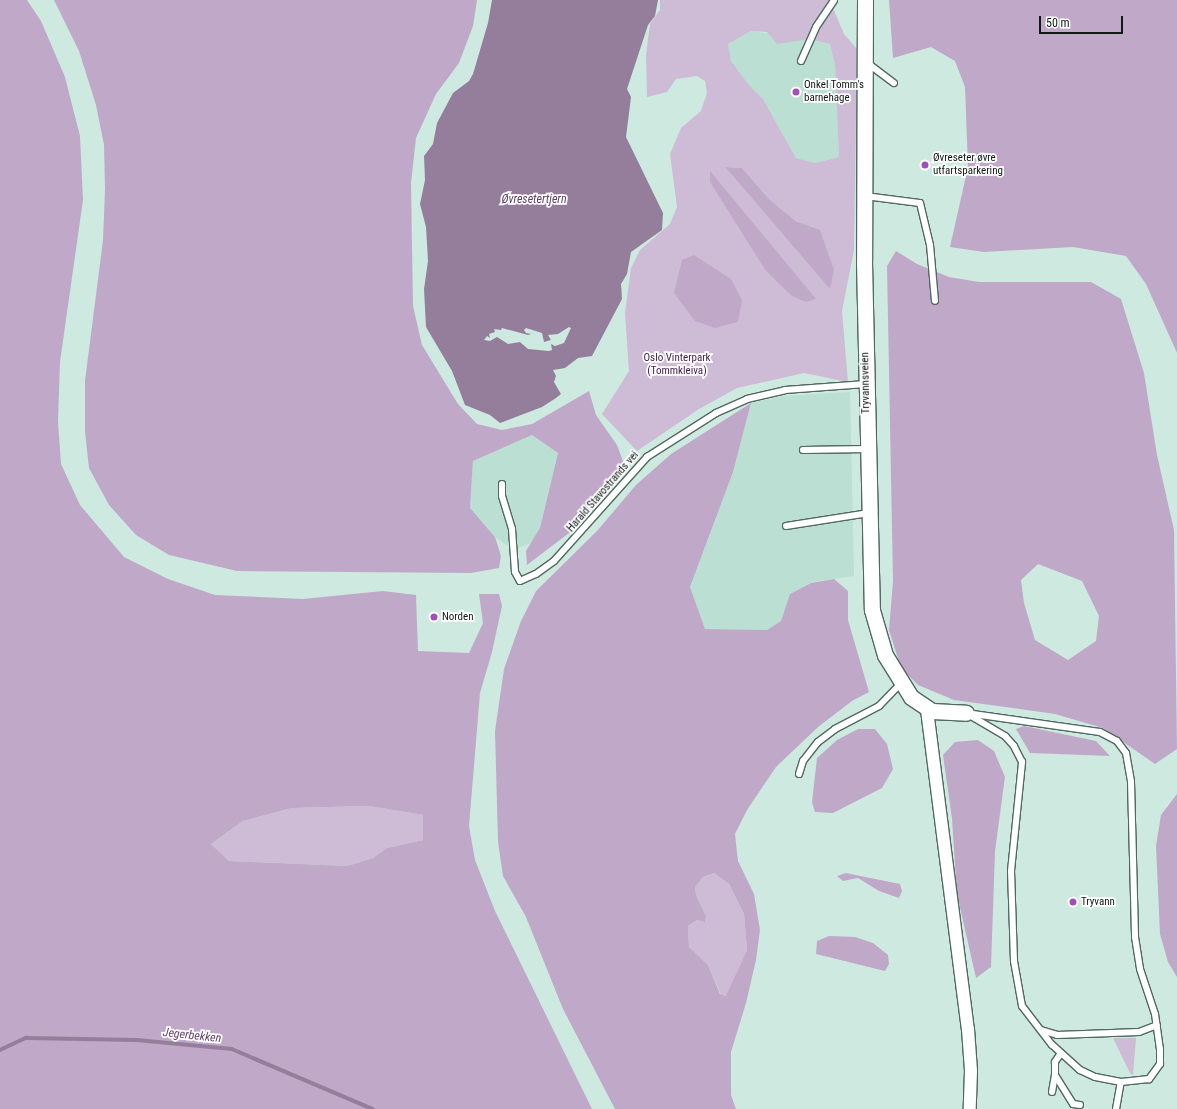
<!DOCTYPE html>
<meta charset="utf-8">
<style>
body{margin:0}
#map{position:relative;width:1177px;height:1109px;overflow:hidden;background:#cee9df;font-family:"Roboto Condensed",sans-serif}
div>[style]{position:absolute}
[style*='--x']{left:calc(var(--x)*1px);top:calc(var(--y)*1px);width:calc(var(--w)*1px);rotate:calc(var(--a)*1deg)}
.built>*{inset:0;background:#bbdfd2}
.green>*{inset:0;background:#cebbd6}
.forest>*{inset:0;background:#c0a9c8}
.water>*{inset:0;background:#947e9c}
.stream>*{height:3.5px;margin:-1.75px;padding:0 1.75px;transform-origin:1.75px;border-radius:1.75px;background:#947e9c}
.roads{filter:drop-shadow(1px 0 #506960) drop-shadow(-1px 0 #506960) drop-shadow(0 1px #506960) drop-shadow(0 -1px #506960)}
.service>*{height:6px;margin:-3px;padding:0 3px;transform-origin:3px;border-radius:3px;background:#fff}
.minor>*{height:12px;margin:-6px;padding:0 6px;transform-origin:6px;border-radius:6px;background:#fff}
.tertiary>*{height:15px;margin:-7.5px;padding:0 7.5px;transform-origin:7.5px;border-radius:7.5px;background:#fff}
.dots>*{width:11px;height:11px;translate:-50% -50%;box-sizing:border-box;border:2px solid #fff;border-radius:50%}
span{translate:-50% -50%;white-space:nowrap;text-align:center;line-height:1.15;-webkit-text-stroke:3.5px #fff;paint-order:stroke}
.poi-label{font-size:11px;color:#0f1916}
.left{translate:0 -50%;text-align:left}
.park-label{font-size:11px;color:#3c1e47}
.street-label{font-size:11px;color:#0f1916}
.water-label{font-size:12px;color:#60406c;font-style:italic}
.scale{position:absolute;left:1039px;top:16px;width:84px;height:18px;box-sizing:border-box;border:2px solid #0f1916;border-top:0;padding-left:5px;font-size:12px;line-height:14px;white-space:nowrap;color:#0f1916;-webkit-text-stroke:3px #fff;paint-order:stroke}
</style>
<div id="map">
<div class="built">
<div style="clip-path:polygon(751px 31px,810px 39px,830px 44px,835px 65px,839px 157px,815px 163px,796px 158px,763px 99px,749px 85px,731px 61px,728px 44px)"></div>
<div style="clip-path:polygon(850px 392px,854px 576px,812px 582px,790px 594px,781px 621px,767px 630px,705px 629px,690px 587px,733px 472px,751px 403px,783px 396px)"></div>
<div style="clip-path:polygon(532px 435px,558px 453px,540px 528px,533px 542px,514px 550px,495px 537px,470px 508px,473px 461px)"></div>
</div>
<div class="green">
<div style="clip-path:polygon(evenodd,660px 0,836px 0,833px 8px,844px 34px,857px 49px,854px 250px,842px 311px,848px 382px,804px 373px,737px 388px,699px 409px,637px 451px,602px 414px,629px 371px,625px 313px,631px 268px,640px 250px,670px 224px,677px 207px,670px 154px,681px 128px,701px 111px,707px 93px,705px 81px,697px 76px,676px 79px,667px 92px,647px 97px,646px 55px,650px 24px,660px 10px,660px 0,751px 31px,767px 32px,777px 44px,810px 39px,830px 44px,835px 65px,839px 157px,815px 163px,796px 158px,763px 99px,749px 85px,731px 61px,728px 44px,751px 31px,660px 0,725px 167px,742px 168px,769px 199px,797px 222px,830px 288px,725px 167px)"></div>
<div style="clip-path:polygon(369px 806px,423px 815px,423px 840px,387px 848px,373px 858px,347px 866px,229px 861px,211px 844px,243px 821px,292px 808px)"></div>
<div style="clip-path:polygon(714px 873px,729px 884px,744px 914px,747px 950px,727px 996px,721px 995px,708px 965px,689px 947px,688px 926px,697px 920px,705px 922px,706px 916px,696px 895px,695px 887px,703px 877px)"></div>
<div style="clip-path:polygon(1113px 1038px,1136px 1038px,1133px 1075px,1130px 1073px)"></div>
</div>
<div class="forest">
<div style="clip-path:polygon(evenodd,0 0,27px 0,41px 21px,65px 77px,80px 136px,83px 200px,60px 362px,58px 421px,61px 464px,80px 505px,124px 557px,168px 579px,215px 595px,303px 599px,383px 591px,416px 595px,418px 651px,469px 653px,483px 623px,479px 594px,499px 594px,502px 606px,492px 652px,480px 693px,469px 826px,475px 860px,495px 911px,592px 1109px,0 1109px,0 0,369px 806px,423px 815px,423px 840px,387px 848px,373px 858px,347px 866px,229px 861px,211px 844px,243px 821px,292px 808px,369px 806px)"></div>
<div style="clip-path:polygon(54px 0,477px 0,473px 26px,459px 63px,436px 94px,416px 138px,411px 183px,413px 306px,422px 345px,458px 404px,477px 424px,502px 430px,532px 424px,589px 391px,596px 415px,617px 445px,624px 464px,602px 497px,569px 533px,527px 565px,526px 551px,540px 528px,558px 453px,532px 435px,473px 461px,470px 508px,495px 537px,501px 556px,499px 568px,471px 573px,237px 571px,169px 555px,136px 535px,109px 505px,89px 468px,85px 432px,85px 381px,103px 240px,105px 189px,104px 145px,96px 105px,79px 51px)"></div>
<div style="clip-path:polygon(889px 0,1177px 0,1177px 353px,1146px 284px,1126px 256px,1073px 247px,984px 252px,950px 247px,968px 167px,965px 87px,955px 61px,931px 47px,893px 58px)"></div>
<div style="clip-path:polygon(725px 167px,742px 168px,769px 199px,797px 222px,820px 230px,834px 270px,830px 289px)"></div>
<div style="clip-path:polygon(710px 171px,816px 299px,806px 302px,792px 296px,766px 271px,710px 182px)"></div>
<div style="clip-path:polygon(evenodd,896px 251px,917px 264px,949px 277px,979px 282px,1091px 282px,1121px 299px,1144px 373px,1157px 455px,1174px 530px,1177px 749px,1155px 764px,1103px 728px,1055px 714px,954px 700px,918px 685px,901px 668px,889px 630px,893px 581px,887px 266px,896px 251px,1038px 564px,1082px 581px,1099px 616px,1096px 641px,1068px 660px,1035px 640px,1024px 603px,1021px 580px,1038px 564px)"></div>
<div style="clip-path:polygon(694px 255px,731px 279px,742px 300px,738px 322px,715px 328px,695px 321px,674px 293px,682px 260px)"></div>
<div style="clip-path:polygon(evenodd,751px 403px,733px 472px,690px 587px,705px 629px,767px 630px,781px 621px,790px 594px,811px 583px,834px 579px,848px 591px,848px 620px,869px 692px,852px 701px,818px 727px,776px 767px,747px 810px,735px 834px,738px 861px,754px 894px,760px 930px,756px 960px,746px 1003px,731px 1052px,731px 1095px,736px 1109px,615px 1109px,563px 1009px,526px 917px,503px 876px,498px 842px,495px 731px,504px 669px,521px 621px,536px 591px,597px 531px,636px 485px,671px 454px,751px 403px,714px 873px,729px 884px,744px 914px,747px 950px,726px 996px,720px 994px,708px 965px,689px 947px,688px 926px,697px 920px,705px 922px,706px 916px,696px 895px,695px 887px,703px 877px,714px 873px)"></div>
<div style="clip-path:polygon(1024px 726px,1096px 741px,1110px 756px,1030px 753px,1016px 729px)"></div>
<div style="clip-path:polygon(858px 729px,875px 729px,887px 744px,893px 769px,882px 788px,833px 813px,815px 812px,812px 802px,817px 758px,837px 740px)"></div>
<div style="clip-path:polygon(978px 740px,994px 751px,1005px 777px,995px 851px,991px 967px,976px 978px,957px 894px,952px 819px,943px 755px,955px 742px)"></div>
<div style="clip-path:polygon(1177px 794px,1177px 977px,1168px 962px,1160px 934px,1156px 846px,1161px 815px)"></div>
<div style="clip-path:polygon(846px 873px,900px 884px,902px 891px,899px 898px,879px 891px,858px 878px,843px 881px,837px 876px)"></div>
<div style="clip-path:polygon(829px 936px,855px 937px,873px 943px,888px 955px,889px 964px,885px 971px,816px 954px,817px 941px)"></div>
</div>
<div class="water">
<div style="clip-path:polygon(evenodd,492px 0,658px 0,655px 16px,648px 25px,627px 89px,631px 97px,626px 137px,663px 213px,662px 230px,631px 252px,627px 274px,621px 284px,622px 299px,592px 356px,578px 358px,565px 368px,553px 370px,556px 376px,554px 382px,561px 394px,556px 398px,542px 407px,500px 423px,490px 415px,465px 405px,452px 371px,426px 327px,424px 289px,428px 261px,426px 227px,420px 204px,425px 180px,424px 156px,433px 144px,437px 123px,453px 93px,469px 81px,473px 74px,488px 23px,492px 0,569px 327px,571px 328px,564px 343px,555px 346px,551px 344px,552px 350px,549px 351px,528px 349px,520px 342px,508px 344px,497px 337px,490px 341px,484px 340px,487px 336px,490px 338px,489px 334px,495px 332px,494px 329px,501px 330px,502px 328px,528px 335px,531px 334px,526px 333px,524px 330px,526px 328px,542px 333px,544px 342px,551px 340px,548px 335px,558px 334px,569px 327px)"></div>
</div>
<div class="stream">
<div style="--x:0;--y:1050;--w:29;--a:-25"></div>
<div style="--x:26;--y:1038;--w:111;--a:1"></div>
<div style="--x:137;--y:1040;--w:95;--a:5.4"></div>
<div style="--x:232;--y:1049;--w:153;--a:23.1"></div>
</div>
<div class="roads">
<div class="service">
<div style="--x:801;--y:61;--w:37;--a:-66"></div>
<div style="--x:816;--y:27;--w:32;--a:-56"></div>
<div style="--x:866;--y:62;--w:35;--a:37"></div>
<div style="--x:865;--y:196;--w:55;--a:7.3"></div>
<div style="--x:920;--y:203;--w:43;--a:76.6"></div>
<div style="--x:930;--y:245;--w:56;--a:84.9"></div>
<div style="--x:803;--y:450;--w:64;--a:-0.9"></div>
<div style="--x:502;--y:484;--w:12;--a:90"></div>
<div style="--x:502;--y:496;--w:34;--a:73"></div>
<div style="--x:512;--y:529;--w:43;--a:86"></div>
<div style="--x:515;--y:572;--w:10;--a:61"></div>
<div style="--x:520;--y:581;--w:17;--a:-24"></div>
<div style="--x:536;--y:574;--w:22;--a:-36"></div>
<div style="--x:554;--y:561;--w:140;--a:-48.2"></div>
<div style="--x:647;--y:457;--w:82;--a:-32.5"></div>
<div style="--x:716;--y:413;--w:34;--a:-24"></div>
<div style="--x:747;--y:399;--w:39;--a:-13"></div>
<div style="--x:785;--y:390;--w:81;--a:-4.2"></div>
<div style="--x:786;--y:526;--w:84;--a:-8.9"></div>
<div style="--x:966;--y:713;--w:135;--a:8.1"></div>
<div style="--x:1100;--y:732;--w:19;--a:28"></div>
<div style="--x:1117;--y:741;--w:15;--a:53"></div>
<div style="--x:1126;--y:753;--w:29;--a:80"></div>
<div style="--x:1131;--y:782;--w:155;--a:88.5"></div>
<div style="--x:1135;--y:937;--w:32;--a:81"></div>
<div style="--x:1140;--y:969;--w:47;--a:71.6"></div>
<div style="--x:1155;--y:1014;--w:35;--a:82"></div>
<div style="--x:1160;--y:1049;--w:15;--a:90"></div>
<div style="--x:1160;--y:1064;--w:19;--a:126"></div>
<div style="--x:1149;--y:1079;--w:28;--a:174"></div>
<div style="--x:1121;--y:1082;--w:26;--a:-169"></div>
<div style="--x:1095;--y:1077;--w:17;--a:-155"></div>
<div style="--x:1080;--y:1070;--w:38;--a:-138"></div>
<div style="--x:1052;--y:1045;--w:49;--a:-127.6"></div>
<div style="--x:1022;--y:1006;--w:46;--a:-100.1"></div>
<div style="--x:1014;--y:961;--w:90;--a:-91.9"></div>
<div style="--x:1011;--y:871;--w:110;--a:-84.2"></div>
<div style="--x:1022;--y:762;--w:18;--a:-117"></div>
<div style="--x:1014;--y:746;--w:13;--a:-132"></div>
<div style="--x:1005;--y:736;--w:45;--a:-149.5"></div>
<div style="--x:799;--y:774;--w:14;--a:-73"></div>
<div style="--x:803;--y:761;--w:24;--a:-52"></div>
<div style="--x:818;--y:742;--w:21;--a:-37"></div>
<div style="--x:835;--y:729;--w:50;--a:-27.6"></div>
<div style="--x:879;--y:706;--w:32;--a:-46"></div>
<div style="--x:1041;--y:1030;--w:17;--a:17"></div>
<div style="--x:1057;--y:1035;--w:82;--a:-2.1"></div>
<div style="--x:1139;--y:1032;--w:19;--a:-21"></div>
<div style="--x:1061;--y:1053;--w:11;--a:124"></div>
<div style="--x:1055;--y:1062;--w:13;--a:90"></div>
<div style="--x:1055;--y:1075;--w:34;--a:58"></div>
<div style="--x:1073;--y:1104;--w:7;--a:8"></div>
<div style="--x:1052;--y:1092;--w:17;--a:-80"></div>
<div style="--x:1116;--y:1109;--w:27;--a:-80"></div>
</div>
<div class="minor">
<div style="--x:927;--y:710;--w:322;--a:82.7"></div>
<div style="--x:968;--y:1029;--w:42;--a:85.9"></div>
<div style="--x:971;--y:1071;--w:38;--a:92"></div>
</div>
<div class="tertiary">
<div style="--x:865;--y:0;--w:262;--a:90.2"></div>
<div style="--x:864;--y:262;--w:348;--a:88.7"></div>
<div style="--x:872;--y:610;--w:47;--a:73.9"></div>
<div style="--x:885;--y:655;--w:49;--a:58.2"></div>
<div style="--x:911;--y:697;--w:25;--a:34"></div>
<div style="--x:932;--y:711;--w:34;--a:3"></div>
</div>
</div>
<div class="dots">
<div style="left:796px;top:92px;background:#a14fbe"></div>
<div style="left:925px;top:165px;background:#a14fbe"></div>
<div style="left:434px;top:617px;background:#a14fbe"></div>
<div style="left:1073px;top:902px;background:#a14fbe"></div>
</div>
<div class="poi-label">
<span class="left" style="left:804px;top:92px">Onkel Tomm's<br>barnehage</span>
<span class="left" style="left:933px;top:165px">Øvreseter øvre<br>utfartsparkering</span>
<span class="left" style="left:442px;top:617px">Norden</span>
<span class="left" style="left:1081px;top:902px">Tryvann</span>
</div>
<div class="park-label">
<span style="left:677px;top:365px">Oslo Vinterpark<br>(Tommkleiva)</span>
</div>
<div class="street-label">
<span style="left:866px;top:383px;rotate:-91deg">Tryvannsveien</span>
<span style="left:603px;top:492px;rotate:-49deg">Harald Stavostrands vei</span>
</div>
<div class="water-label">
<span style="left:534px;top:200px">Øvresetertjern</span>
<span style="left:192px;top:1036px;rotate:6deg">Jegerbekken</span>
</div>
<div class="scale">50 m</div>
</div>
